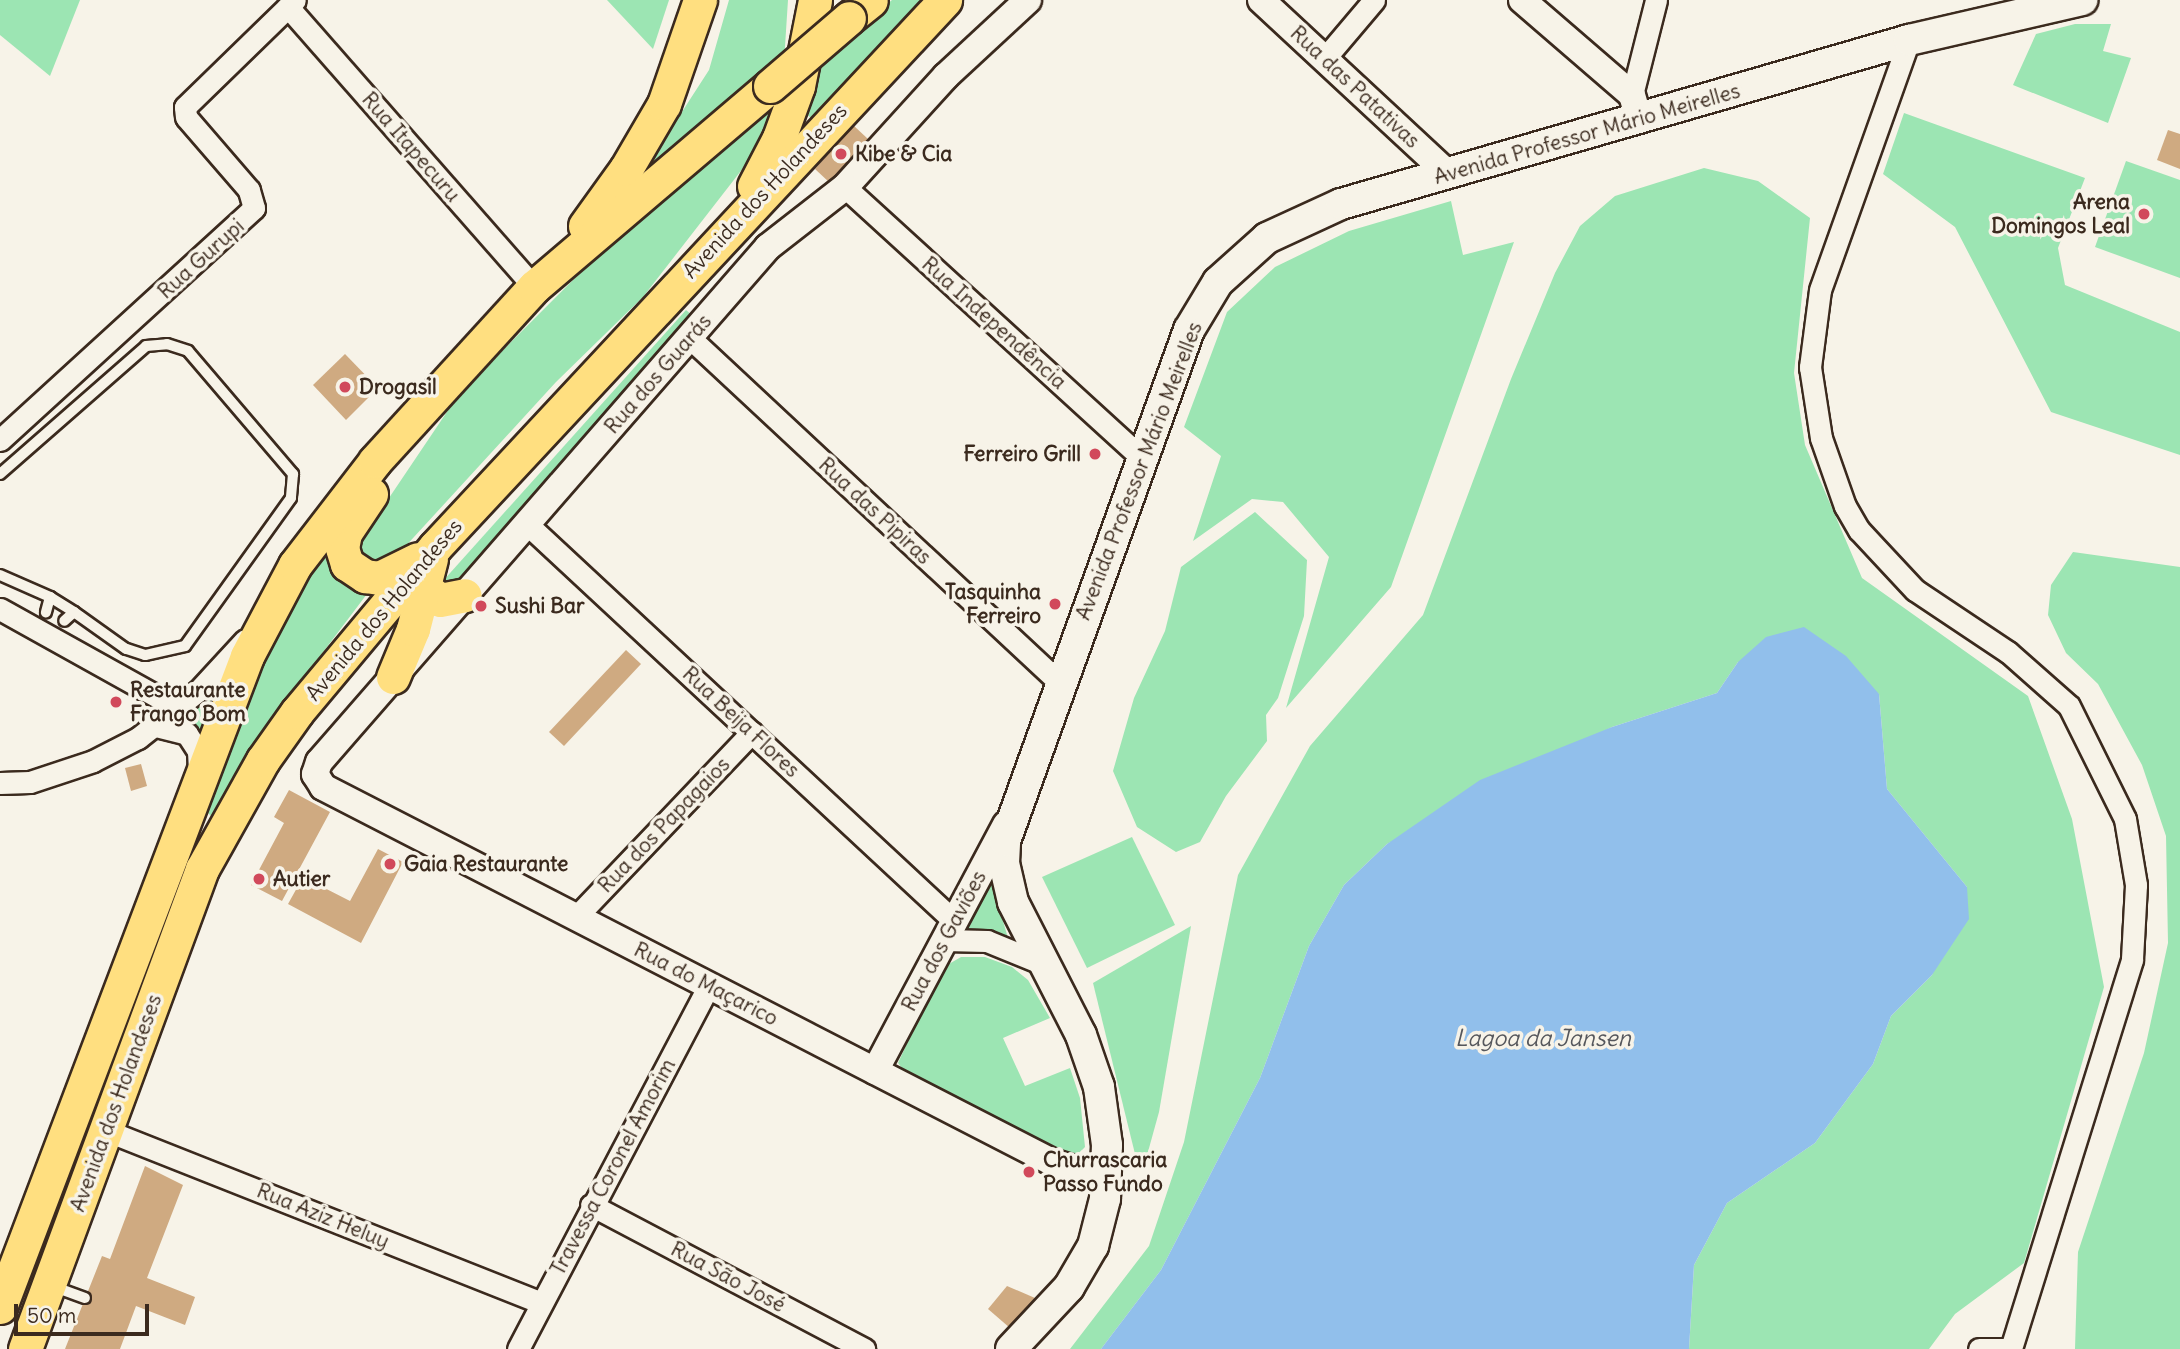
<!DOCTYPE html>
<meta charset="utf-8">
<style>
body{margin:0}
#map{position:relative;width:2180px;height:1349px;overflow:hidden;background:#f7f3e8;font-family:Delius,sans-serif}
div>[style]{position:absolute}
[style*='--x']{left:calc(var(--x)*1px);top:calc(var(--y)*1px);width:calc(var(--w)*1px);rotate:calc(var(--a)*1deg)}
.green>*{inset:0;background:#9ce5b3}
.water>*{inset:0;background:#91bfeb}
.building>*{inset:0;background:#cfaa81}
.roads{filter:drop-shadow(2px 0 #3b2a1e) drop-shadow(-2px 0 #3b2a1e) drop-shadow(0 2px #3b2a1e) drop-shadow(0 -2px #3b2a1e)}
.service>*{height:10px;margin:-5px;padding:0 5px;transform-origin:5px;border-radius:5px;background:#f7f3e8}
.minor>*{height:21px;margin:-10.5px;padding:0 10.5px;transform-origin:10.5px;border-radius:10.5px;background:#f7f3e8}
.tertiary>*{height:26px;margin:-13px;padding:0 13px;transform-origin:13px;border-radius:13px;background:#f7f3e8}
.secondary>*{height:30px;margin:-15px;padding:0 15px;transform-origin:15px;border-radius:15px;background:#f7f3e8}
.primary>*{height:33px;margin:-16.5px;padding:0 16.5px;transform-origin:16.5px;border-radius:16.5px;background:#ffdf80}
.bridges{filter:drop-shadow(2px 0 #3b2a1e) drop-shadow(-2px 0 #3b2a1e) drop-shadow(0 2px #3b2a1e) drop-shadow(0 -2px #3b2a1e)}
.primary-bridge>*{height:33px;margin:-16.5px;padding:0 16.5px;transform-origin:16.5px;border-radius:16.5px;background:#ffdf80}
.dots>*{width:19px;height:19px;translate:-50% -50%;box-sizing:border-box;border:4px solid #f7f3e8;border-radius:50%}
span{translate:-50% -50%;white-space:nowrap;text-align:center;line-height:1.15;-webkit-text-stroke:7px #f7f3e8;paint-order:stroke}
.street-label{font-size:21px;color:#3b2a1e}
.poi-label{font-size:21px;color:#3b2a1e;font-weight:700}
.left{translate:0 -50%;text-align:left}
.right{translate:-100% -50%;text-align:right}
.water-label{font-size:23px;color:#55575c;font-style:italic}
.scale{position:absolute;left:14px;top:1304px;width:135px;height:32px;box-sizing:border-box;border:4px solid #3b2a1e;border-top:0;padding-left:9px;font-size:21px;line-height:24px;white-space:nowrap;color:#3b2a1e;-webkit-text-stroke:5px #f7f3e8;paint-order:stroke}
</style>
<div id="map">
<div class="green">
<div style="clip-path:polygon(0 0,80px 0,50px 76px,0 35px)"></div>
<div style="clip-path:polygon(607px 0,669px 0,653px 49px)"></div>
<div style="clip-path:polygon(729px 0,788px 0,784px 62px,636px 183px,709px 70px)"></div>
<div style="clip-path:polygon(892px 0,928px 0,816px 122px,801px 110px,826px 54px)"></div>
<div style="clip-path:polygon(2075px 24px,2111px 24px,2103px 51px,2131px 58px,2108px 123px,2013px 85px,2036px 34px)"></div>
<div style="clip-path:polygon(779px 94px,747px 163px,643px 297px,556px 382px,392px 561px,371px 561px,362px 555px,360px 541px,459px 394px,573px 280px)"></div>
<div style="clip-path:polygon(1904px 113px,2085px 178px,2058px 248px,2065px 285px,2180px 332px,2180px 455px,2051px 412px,1955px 227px,1883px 174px)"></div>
<div style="clip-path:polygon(2126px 161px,2180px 180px,2180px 278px,2095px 247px)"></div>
<div style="clip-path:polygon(1704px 168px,1758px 181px,1810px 218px,1794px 373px,1805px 445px,1862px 578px,2028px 696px,2072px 819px,2104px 987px,2024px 1263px,1955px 1314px,1929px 1349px,1689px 1349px,1694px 1265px,1727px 1203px,1815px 1143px,1873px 1064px,1891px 1016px,1932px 975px,1967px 887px,1887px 789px,1879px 694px,1738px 662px,1717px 693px,1612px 727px,1387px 844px,1344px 885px,1309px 946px,1260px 1078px,1161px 1270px,1101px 1349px,1070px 1349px,1149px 1246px,1184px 1142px,1238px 875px,1310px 746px,1423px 615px,1511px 379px,1555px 273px,1580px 226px,1615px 196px)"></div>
<div style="clip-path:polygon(1451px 201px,1463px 255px,1514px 242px,1391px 587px,1286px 708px,1329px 557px,1283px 502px,1252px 499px,1193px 541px,1221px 456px,1184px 427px,1227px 312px,1275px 267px,1349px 231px)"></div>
<div style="clip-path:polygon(686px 310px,693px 316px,447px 592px,433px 592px)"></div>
<div style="clip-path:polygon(1255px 512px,1307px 560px,1304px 616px,1278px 698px,1266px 715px,1267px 741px,1226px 796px,1200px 842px,1176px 852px,1137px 827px,1113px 771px,1134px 698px,1165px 631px,1181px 567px)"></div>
<div style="clip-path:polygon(325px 550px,333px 570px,370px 590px,258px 738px,213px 818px,204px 809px,257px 678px,303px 581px)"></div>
<div style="clip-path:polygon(2073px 552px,2180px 567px,2180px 1349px,2075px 1349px,2078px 1252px,2144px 1053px,2168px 943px,2166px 836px,2142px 765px,2098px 684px,2066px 653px,2048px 615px,2051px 585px)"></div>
<div style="clip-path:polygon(217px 682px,222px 685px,201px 740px,170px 719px)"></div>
<div style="clip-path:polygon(1132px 837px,1175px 925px,1087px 968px,1042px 877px)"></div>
<div style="clip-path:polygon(989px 883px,992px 884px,1008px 938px,965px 931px)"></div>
<div style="clip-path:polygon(1191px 926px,1159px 1112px,1146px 1159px,1136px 1158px,1093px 983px)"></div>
<div style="clip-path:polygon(961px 957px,985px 957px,1012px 967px,1028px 980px,1050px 1018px,1003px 1038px,1025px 1086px,1070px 1068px,1080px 1098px,1085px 1147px,1079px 1153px,1070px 1154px,905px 1072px,898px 1063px,942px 968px)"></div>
</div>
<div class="water">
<div style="clip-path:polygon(1804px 627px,1846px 656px,1879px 694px,1887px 789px,1967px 887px,1969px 919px,1932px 975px,1891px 1016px,1873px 1064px,1815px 1143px,1727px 1203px,1694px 1265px,1689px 1349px,1101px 1349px,1161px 1270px,1260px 1078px,1309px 946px,1344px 885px,1387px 844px,1480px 780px,1612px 727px,1717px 693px,1738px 662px,1766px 637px)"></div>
</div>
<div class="building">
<div style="clip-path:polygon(853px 125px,868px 139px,830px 183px,815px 169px)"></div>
<div style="clip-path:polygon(2168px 130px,2180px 134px,2180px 169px,2157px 160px)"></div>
<div style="clip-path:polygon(345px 354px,378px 388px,346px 420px,313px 385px)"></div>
<div style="clip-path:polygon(626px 650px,641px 664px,564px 746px,549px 732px)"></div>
<div style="clip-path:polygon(141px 764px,147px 786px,131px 791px,125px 768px)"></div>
<div style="clip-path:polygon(289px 790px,330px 812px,282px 901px,251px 885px,284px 823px,274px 817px)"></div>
<div style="clip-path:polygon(378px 849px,403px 862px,361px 943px,288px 904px,303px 877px,350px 901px)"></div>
<div style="clip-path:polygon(145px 1166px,183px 1185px,147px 1278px,195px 1297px,185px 1325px,136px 1306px,120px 1349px,65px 1349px,102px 1256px,110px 1259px)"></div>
<div style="clip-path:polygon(1007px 1286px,1035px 1298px,1010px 1328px,988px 1309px)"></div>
</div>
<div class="roads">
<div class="service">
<div style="--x:0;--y:474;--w:194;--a:-41.2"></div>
<div style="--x:146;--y:346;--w:21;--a:-5"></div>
<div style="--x:167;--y:344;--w:22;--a:18"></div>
<div style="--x:188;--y:351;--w:162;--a:49.5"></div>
<div style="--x:293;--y:474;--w:24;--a:95"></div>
<div style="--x:291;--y:498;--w:182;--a:125.6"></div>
<div style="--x:185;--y:646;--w:41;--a:167.3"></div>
<div style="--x:145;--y:655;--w:20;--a:-162"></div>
<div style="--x:126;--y:649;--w:64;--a:-144.6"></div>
<div style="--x:74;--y:612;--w:13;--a:138"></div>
<div style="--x:0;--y:575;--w:55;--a:23.7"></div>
<div style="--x:50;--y:597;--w:16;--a:105"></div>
<div style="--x:50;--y:597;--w:28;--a:32"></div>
<div style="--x:52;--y:1286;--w:35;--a:20"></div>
</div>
<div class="minor">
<div style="--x:288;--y:7;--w:373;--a:48.7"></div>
<div style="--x:1909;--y:40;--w:265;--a:109.6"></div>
<div style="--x:1820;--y:290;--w:78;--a:97.4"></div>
<div style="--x:1810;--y:367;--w:72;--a:81.2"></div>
<div style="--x:1821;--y:438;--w:72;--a:70.6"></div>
<div style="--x:1845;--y:506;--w:28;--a:60"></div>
<div style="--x:1859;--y:530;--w:82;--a:47"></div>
<div style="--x:1915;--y:590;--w:112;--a:33.7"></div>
<div style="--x:2008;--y:652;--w:81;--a:41.5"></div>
<div style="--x:2069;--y:706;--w:126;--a:63.6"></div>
<div style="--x:2125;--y:819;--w:67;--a:80.5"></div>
<div style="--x:2136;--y:885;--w:75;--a:93.1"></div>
<div style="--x:2132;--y:960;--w:407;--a:107.3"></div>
<div style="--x:1325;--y:58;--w:76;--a:-49.8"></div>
<div style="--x:1632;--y:95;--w:98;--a:-75.8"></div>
<div style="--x:845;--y:187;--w:402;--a:42.4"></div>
<div style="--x:690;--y:338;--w:506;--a:43"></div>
<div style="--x:0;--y:440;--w:344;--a:-42.4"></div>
<div style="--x:254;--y:208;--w:19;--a:-106"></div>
<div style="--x:249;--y:190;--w:96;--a:-130.8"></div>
<div style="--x:186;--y:117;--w:10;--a:-96"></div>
<div style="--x:185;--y:107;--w:153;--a:-44.2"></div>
<div style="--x:527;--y:524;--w:583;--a:42.91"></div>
<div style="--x:0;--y:609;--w:204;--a:29.1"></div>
<div style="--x:156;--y:726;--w:32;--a:14"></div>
<div style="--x:187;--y:734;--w:20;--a:57"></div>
<div style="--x:198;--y:751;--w:22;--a:87"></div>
<div style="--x:0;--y:783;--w:30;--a:-2"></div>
<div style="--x:30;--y:782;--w:66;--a:-18.4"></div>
<div style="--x:93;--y:761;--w:51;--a:-27.1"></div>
<div style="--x:138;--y:738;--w:76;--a:-38.1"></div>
<div style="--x:198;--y:691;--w:69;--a:-47.3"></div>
<div style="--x:576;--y:917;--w:255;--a:-46.4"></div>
<div style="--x:944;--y:940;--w:43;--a:1.3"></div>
<div style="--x:987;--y:941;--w:61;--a:22.3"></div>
<div style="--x:105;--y:1130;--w:469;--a:21.6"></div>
<div style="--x:591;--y:1205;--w:309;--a:27.8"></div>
<div style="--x:518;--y:1349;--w:411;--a:-62.3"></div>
<div style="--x:1979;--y:1349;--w:27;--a:0"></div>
</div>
<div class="tertiary">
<div style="--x:1028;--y:0;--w:112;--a:137.2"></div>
<div style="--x:946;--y:76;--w:150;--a:132.3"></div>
<div style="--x:845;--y:187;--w:98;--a:142.1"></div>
<div style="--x:768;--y:247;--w:683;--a:131.08"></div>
<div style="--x:319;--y:762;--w:13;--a:108"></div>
<div style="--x:315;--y:774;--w:15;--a:58"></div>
<div style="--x:323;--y:787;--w:820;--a:27.22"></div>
<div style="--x:1052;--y:1162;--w:57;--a:17.5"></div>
<div style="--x:1261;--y:0;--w:255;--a:42.9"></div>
<div style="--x:1522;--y:0;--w:145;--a:40.8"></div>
<div style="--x:1632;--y:95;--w:25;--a:74"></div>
<div style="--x:875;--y:1071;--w:279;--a:-62"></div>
</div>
<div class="secondary">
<div style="--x:1011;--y:1349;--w:85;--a:-46.9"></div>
<div style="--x:1069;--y:1287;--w:48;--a:-59.7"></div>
<div style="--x:1093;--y:1246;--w:49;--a:-75.7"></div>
<div style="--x:1105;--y:1199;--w:54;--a:-87.9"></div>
<div style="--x:1107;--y:1145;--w:59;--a:-97.9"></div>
<div style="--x:1099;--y:1087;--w:55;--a:-109.1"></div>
<div style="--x:1081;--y:1035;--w:149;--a:-117.1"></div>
<div style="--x:1013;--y:902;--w:40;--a:-103"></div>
<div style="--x:1004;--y:863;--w:22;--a:-87"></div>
<div style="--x:1005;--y:841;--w:543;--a:-70.2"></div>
<div style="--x:1189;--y:330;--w:56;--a:-58.9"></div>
<div style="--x:1218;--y:282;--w:66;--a:-41.9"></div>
<div style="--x:1267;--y:238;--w:81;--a:-24.7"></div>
<div style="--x:1341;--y:204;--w:591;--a:-16.11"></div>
<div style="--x:1909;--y:40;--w:178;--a:-13"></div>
</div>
<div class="primary">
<div style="--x:849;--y:18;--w:28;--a:-39"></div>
<div style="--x:754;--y:186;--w:54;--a:-62.5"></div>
<div style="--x:779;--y:138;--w:55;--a:-69.9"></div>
<div style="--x:798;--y:86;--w:88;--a:-78.8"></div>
<div style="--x:585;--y:226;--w:70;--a:-54.3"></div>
<div style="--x:626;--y:169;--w:75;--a:-59.7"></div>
<div style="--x:664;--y:104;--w:110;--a:-70.9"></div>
<div style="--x:371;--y:494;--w:47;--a:123.7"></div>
<div style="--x:345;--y:533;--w:15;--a:101"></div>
<div style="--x:342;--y:548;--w:17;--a:73"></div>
<div style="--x:347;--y:564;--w:22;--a:34"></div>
<div style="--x:365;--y:576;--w:14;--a:8"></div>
<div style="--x:379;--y:578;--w:43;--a:-26"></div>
<div style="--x:423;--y:587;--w:21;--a:37"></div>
<div style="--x:440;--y:600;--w:25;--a:-11"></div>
<div style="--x:393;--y:677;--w:52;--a:-67.4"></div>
<div style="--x:413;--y:629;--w:72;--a:-75.6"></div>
<div style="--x:0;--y:1307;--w:696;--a:-69.22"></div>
<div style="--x:247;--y:656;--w:103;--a:-62.2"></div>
<div style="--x:295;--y:565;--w:131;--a:-52.4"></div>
<div style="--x:375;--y:461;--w:236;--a:-47.6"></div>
<div style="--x:534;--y:287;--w:310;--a:-40.4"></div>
<div style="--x:25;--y:1349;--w:512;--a:-69.76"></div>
<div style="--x:202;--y:869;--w:125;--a:-60.8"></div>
<div style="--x:263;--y:760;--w:59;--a:-54.7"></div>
<div style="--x:297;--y:712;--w:215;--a:-50.1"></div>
<div style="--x:435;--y:547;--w:748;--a:-47"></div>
</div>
</div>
<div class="bridges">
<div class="primary-bridge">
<div style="--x:770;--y:86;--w:104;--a:-40.7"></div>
</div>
</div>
<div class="dots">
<div style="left:841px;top:154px;background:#d1495b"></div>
<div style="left:2144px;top:214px;background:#d1495b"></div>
<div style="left:345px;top:387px;background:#d1495b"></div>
<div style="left:1095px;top:454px;background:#d1495b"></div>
<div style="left:1055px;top:604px;background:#d1495b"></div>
<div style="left:481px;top:606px;background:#d1495b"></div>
<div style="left:116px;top:702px;background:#d1495b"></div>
<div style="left:390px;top:864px;background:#d1495b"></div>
<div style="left:259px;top:879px;background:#d1495b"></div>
<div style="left:1029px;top:1172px;background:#d1495b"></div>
</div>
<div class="street-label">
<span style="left:1355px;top:87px;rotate:43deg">Rua das Patativas</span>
<span style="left:1587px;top:134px;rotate:-16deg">Avenida Professor Mário Meirelles</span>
<span style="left:411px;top:147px;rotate:49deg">Rua Itapecuru</span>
<span style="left:765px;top:191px;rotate:-47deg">Avenida dos Holandeses</span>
<span style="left:201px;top:259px;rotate:-42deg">Rua Gurupi</span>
<span style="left:994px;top:323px;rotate:42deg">Rua Independência</span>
<span style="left:658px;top:374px;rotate:-49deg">Rua dos Guarás</span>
<span style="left:1139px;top:471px;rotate:-69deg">Avenida Professor Mário Meirelles</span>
<span style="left:875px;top:511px;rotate:43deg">Rua das Pipiras</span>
<span style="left:384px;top:610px;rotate:-50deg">Avenida dos Holandeses</span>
<span style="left:741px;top:722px;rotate:43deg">Rua Beija Flores</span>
<span style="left:664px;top:825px;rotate:-46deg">Rua dos Papagaios</span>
<span style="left:944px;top:941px;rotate:-62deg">Rua dos Gaviões</span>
<span style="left:706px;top:984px;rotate:27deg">Rua do Maçarico</span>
<span style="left:116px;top:1103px;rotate:-70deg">Avenida dos Holandeses</span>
<span style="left:613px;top:1167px;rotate:-62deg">Travessa Coronel Amorim</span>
<span style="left:323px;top:1216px;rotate:22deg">Rua Aziz Heluy</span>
<span style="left:728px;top:1277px;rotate:28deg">Rua São José</span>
</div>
<div class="poi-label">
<span class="left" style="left:855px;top:154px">Kibe &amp; Cia</span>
<span class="right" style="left:2130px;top:214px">Arena<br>Domingos Leal</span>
<span class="left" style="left:359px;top:387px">Drogasil</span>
<span class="right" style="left:1081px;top:454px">Ferreiro Grill</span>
<span class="right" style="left:1041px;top:604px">Tasquinha<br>Ferreiro</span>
<span class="left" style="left:495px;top:606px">Sushi Bar</span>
<span class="left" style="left:130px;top:702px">Restaurante<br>Frango Bom</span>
<span class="left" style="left:404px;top:864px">Gaia Restaurante</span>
<span class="left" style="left:273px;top:879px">Autier</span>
<span class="left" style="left:1043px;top:1172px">Churrascaria<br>Passo Fundo</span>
</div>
<div class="water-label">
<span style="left:1543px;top:1038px">Lagoa da Jansen</span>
</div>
<div class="scale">50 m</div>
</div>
